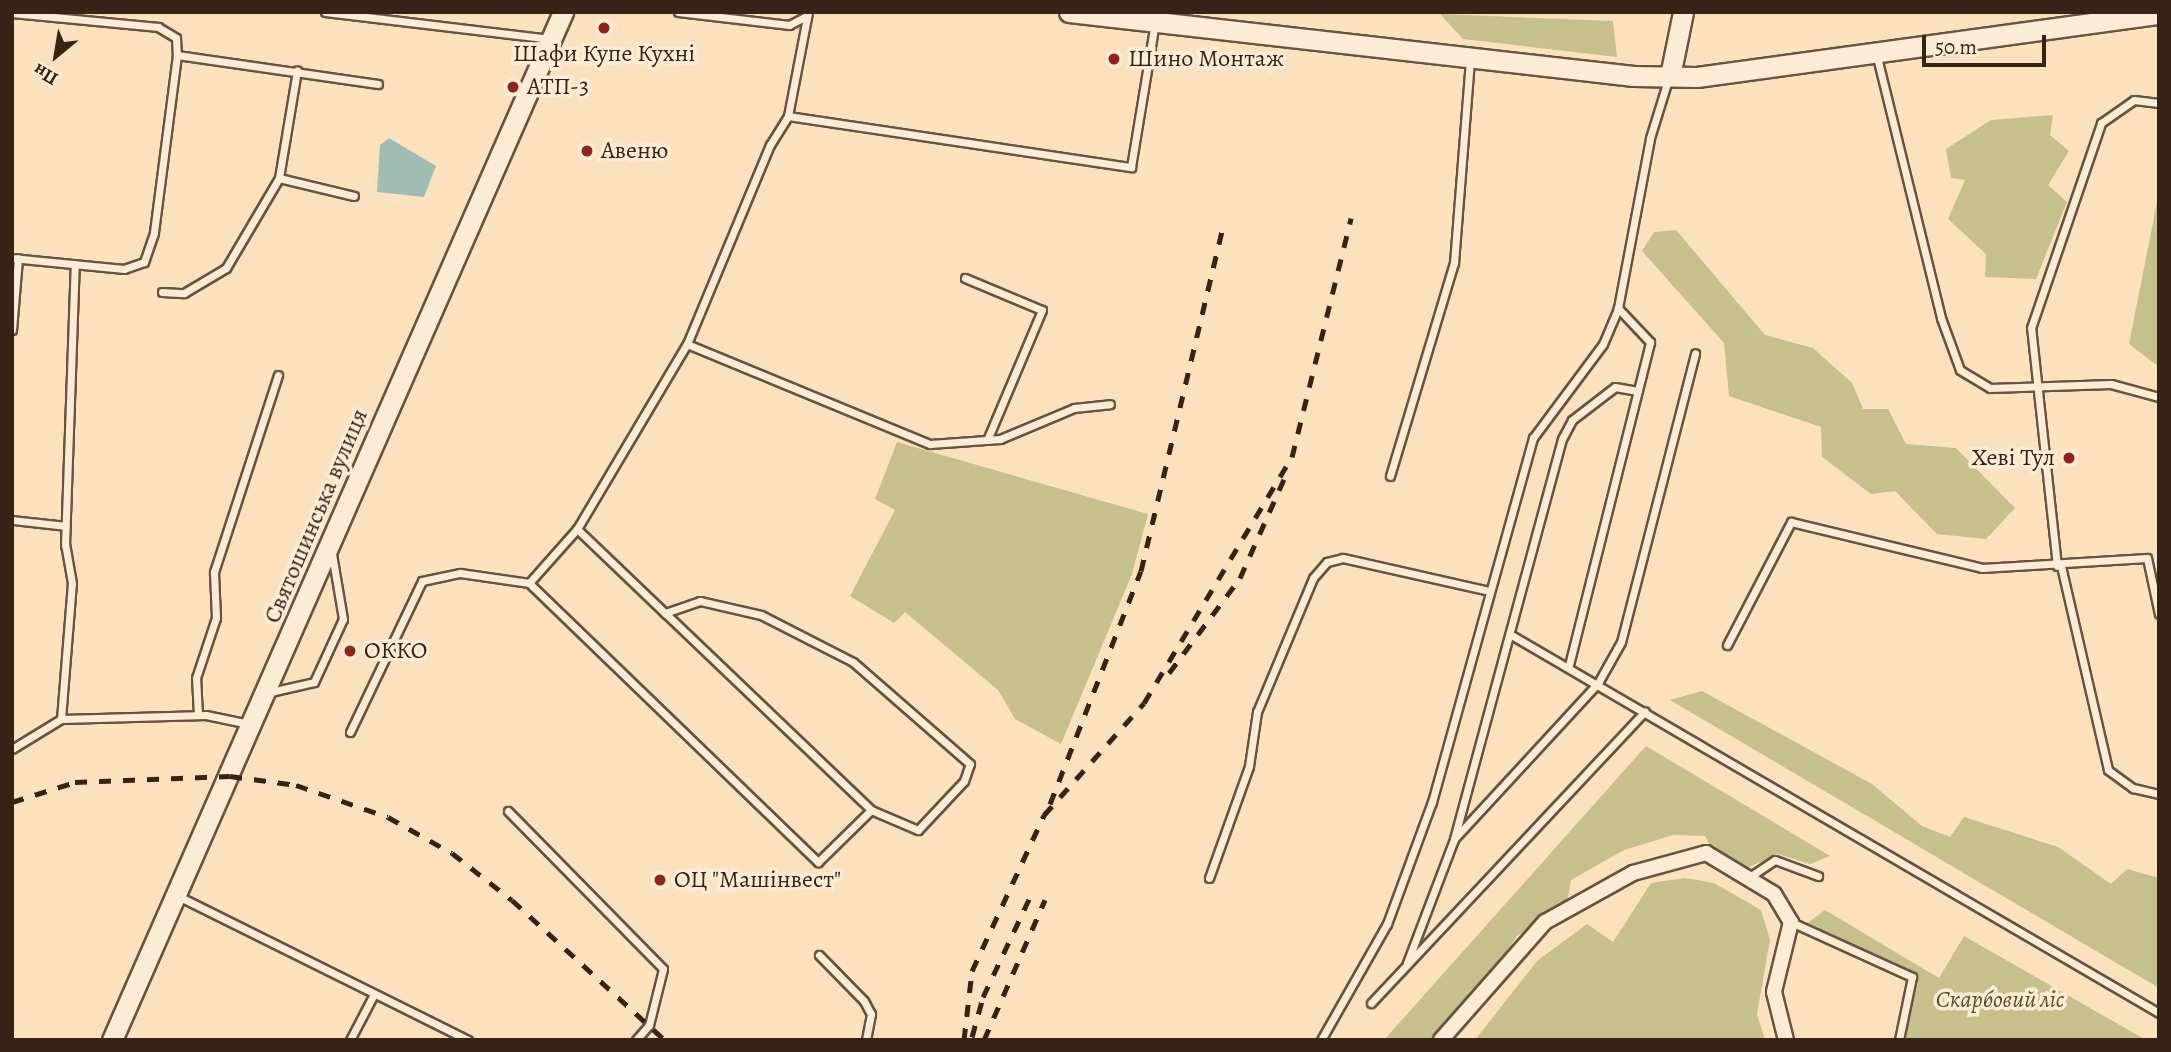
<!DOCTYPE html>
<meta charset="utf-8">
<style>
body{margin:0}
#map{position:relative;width:2171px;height:1052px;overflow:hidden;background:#fbe1be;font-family:Alegreya,serif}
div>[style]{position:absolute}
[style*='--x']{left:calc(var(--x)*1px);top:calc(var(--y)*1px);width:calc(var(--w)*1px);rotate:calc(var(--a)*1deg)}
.green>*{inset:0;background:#c6c18c}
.water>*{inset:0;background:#9fbdb3}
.roads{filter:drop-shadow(2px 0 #685240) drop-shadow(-2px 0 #685240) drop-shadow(0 2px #685240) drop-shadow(0 -2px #685240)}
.lane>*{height:7px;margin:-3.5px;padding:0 3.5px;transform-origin:3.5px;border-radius:3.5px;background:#fcecd5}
.street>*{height:14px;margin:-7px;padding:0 7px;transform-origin:7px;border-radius:7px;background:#fcecd5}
.secondary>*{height:19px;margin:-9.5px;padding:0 9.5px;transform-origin:9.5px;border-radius:9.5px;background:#fcecd5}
.rail>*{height:5px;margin-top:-2.5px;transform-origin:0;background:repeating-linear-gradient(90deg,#372216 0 12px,transparent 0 24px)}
.dots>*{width:19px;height:19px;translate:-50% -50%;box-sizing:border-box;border:4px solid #fcecd5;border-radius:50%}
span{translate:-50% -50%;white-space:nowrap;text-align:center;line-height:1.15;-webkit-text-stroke:7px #fcecd5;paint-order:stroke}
.poi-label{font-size:24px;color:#372216}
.left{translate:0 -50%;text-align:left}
.right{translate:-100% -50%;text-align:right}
.street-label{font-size:24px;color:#372216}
.park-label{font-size:24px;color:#5b4a34;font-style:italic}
.frame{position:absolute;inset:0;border:14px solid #372216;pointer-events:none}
.north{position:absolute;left:21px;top:21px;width:70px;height:70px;-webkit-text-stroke:5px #fcecd5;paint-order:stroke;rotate:210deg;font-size:19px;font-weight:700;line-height:28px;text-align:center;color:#372216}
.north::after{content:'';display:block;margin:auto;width:24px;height:32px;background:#372216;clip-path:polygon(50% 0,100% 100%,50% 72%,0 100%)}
.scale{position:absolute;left:1922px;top:35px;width:124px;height:32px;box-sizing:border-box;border:4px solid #372216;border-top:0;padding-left:9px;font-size:21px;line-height:24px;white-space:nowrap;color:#372216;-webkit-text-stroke:5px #fcecd5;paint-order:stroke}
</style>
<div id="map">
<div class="green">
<div style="clip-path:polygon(1440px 14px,1613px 21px,1617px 57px,1463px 39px)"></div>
<div style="clip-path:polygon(2053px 115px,2050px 135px,2069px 151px,2048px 185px,2067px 202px,2036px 279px,1985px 277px,1986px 254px,1948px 219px,1965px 180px,1951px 178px,1946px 149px,1991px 120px)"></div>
<div style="clip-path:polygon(2159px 192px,2159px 367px,2129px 344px)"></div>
<div style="clip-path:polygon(1676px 230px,1765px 335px,1813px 348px,1852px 383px,1863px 409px,1888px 409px,1906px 444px,1956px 448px,2015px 508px,1986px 539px,1937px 534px,1895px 491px,1871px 494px,1822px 457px,1821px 427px,1729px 396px,1724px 343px,1642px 251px,1654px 232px)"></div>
<div style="clip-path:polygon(897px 442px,1148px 514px,1132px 574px,1061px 744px,1015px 719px,998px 690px,905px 612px,894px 623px,850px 596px,895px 510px,875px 499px)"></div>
<div style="clip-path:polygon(1702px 691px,1872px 784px,1922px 826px,1950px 837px,1964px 817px,2058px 847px,2111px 884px,2127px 869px,2159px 878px,2159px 988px,1670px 700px)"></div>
<div style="clip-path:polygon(1646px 746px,1830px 856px,1810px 864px,1778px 854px,1747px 868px,1711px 848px,1705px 836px,1673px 835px,1624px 850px,1571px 880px,1566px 908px,1561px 903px,1517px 936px,1489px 978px,1430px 1040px,1384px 1040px)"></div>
<div style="clip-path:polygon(1685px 878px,1714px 883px,1761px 910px,1770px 940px,1757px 1014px,1765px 1040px,1475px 1040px,1537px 961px,1587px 924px,1613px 942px,1651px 883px)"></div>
<div style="clip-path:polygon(1825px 910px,1939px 978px,1964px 936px,2146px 1040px,1902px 1040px,1918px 983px,1915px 973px,1802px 927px)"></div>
</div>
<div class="water">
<div style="clip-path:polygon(389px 138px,436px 166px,424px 197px,377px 192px,380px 145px)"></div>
</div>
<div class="roads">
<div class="lane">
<div style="--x:325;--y:12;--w:227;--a:6.8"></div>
<div style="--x:678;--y:12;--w:112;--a:6.7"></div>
<div style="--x:789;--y:25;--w:20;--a:-27"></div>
<div style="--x:12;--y:13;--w:147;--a:5.5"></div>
<div style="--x:158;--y:27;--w:21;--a:31"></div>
<div style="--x:176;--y:38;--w:17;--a:87"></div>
<div style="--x:177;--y:55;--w:179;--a:97.4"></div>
<div style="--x:154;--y:233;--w:31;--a:109"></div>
<div style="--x:144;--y:262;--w:21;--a:161"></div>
<div style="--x:124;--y:269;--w:113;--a:-174.4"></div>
<div style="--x:177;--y:55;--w:203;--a:8.2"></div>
<div style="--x:1877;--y:57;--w:269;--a:76.2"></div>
<div style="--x:1941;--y:318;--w:55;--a:69.9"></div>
<div style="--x:1960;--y:370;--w:35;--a:31"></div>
<div style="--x:1990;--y:388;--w:121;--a:-1.9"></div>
<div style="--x:2111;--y:384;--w:50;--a:15.2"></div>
<div style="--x:788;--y:116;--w:347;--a:8.5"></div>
<div style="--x:1131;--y:167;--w:147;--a:-80.6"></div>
<div style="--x:279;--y:178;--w:77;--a:13.5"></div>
<div style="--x:965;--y:278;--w:83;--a:22.6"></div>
<div style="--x:1042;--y:310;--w:141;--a:112.9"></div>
<div style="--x:162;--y:292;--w:22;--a:3"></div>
<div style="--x:184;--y:293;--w:49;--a:-30.8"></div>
<div style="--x:226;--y:268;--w:104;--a:-59.5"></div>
<div style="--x:279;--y:178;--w:109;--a:-80.5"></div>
<div style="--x:12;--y:330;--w:72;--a:-85.2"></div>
<div style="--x:687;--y:344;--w:263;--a:22.4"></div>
<div style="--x:930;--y:444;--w:70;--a:-4.1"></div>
<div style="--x:1000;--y:439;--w:80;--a:-22.7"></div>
<div style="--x:1074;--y:408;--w:36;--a:-6"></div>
<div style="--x:1390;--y:476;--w:222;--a:-73.3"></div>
<div style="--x:1454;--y:263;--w:205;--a:-85.5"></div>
<div style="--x:12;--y:520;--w:54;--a:6.3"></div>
<div style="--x:577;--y:529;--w:122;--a:43.7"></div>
<div style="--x:665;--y:613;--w:285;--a:43.7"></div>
<div style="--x:871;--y:810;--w:51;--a:23.1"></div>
<div style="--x:918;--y:830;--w:67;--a:-46.8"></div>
<div style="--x:964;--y:781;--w:18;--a:-71"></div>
<div style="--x:970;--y:764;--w:155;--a:-138.9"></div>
<div style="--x:853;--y:662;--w:103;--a:-152.9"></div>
<div style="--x:761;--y:615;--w:63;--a:-167.1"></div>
<div style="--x:700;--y:601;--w:37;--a:161"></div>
<div style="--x:2057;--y:566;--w:239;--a:-96.2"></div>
<div style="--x:2031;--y:328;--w:217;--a:-71.1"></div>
<div style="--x:2101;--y:123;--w:40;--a:-34.9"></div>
<div style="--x:2134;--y:100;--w:25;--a:7"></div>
<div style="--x:2061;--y:566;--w:209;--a:77"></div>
<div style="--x:2108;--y:770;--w:31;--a:36"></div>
<div style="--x:2133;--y:788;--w:27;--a:13"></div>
<div style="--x:529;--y:583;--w:402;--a:44"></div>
<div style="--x:818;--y:862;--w:74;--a:-44.5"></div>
<div style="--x:1513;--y:636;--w:748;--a:30.27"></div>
<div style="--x:1727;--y:645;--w:139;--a:-62.5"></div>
<div style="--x:1791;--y:522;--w:196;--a:13.5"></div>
<div style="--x:1982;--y:568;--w:165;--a:-3.5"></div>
<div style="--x:2147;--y:558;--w:57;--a:77.9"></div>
<div style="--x:1569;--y:665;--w:333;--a:-75.9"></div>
<div style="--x:1650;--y:342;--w:47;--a:-133.3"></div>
<div style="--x:266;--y:693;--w:49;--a:-12.9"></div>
<div style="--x:314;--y:682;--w:69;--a:-65.3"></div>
<div style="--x:343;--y:619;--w:66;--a:-99.6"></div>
<div style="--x:198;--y:715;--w:37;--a:-93"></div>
<div style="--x:196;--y:678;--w:63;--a:-71.6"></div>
<div style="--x:216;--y:618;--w:46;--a:-92.5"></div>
<div style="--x:214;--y:572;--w:207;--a:-72"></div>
<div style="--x:61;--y:719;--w:136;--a:-85.4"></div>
<div style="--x:72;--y:583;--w:39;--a:-100"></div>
<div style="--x:65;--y:545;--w:281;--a:-88"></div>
<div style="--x:350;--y:732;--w:167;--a:-64.5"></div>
<div style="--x:422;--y:581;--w:39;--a:-12"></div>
<div style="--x:460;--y:573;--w:70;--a:8.2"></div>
<div style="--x:529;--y:583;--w:72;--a:-48.4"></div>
<div style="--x:577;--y:529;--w:215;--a:-59.3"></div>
<div style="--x:687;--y:344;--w:216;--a:-67.4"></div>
<div style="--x:770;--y:145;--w:34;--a:-58"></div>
<div style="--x:788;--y:116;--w:106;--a:-79.1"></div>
<div style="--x:12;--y:749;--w:57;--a:-31.5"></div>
<div style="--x:61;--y:719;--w:145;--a:-1.6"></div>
<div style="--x:206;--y:715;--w:44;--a:11.8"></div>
<div style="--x:508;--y:811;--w:221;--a:45.5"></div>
<div style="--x:663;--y:969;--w:58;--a:104"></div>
<div style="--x:649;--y:1025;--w:20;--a:131"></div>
<div style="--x:1455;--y:838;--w:211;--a:-47.3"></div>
<div style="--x:1598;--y:683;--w:47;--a:-60.7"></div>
<div style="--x:1621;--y:642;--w:298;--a:-75.6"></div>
<div style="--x:1209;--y:878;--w:119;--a:-70.3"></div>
<div style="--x:1249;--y:766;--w:55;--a:-81.6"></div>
<div style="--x:1257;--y:712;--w:145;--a:-67.3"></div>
<div style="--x:1313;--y:578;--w:21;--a:-49"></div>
<div style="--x:1327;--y:562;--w:16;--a:-14"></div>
<div style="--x:1343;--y:558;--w:146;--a:12.7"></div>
<div style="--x:1748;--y:878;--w:32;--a:-34"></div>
<div style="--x:1775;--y:860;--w:46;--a:20.4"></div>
<div style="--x:178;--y:896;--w:324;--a:26.4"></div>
<div style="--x:1791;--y:922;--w:133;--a:24.4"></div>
<div style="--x:1912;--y:977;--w:64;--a:101.7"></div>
<div style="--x:819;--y:955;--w:64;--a:45.6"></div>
<div style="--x:864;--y:1001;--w:15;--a:62"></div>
<div style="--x:871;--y:1014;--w:26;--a:101"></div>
<div style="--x:1407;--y:963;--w:133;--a:-69.2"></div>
<div style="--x:1454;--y:839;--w:414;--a:-74.9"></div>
<div style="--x:1562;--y:439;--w:21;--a:-62"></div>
<div style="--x:1572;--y:420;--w:54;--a:-37.5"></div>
<div style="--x:1615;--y:387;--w:23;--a:10"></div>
<div style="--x:1371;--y:1003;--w:400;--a:-46.8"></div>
<div style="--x:350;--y:1040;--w:52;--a:-62.4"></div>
<div style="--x:1321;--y:1040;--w:133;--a:-60.4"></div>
<div style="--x:1387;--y:924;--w:130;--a:-69.8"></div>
<div style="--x:1432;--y:802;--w:378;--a:-74.5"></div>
<div style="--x:1533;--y:438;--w:117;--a:-53.3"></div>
<div style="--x:1603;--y:344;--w:39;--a:-67"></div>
<div style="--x:1618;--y:308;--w:173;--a:-79.3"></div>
<div style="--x:1650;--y:138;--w:61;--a:-72.8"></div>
</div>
<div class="street">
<div style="--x:1441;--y:1040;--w:157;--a:-48.6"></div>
<div style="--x:1545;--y:922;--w:101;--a:-29.1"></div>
<div style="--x:1633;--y:873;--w:76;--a:-15.3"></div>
<div style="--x:1706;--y:853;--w:79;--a:31.1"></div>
<div style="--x:1774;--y:894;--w:33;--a:59"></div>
<div style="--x:1791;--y:922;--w:72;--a:103.7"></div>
<div style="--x:1774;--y:992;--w:49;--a:76"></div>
</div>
<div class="secondary">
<div style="--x:1069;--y:12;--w:568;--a:6.47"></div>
<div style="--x:1633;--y:76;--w:64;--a:0.9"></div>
<div style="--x:1697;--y:77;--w:466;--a:-7.8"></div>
<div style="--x:1670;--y:76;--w:65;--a:-78.5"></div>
<div style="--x:112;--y:1040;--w:1123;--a:-66.31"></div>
</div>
</div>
<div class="rail">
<div style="--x:1169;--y:673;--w:119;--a:-53.2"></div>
<div style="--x:1240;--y:578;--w:108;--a:-66"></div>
<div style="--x:12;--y:802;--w:66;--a:-17.6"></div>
<div style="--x:75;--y:782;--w:155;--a:-2.2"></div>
<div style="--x:230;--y:776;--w:67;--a:7.8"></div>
<div style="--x:296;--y:785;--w:97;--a:19.2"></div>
<div style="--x:388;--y:817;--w:73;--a:29.4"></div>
<div style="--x:452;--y:853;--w:76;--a:38.1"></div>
<div style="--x:512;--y:900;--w:207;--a:42.5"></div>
<div style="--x:1050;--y:804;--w:250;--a:-68.7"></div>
<div style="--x:1141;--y:571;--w:355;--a:-76.6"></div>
<div style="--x:972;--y:1037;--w:41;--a:-74.6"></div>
<div style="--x:983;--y:997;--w:113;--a:-64.8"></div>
<div style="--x:964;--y:1040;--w:69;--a:-83.4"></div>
<div style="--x:972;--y:971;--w:172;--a:-65.2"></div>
<div style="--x:1044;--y:815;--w:150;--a:-48.2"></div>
<div style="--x:1144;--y:703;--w:287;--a:-59"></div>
<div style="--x:1292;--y:457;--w:246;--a:-76.1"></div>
<div style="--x:984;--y:1040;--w:153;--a:-66.5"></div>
</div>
<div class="dots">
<div style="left:604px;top:28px;background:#8f2418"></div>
<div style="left:1114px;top:59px;background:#8f2418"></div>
<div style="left:513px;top:87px;background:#8f2418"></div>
<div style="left:587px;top:151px;background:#8f2418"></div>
<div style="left:2069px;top:458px;background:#8f2418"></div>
<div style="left:350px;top:651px;background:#8f2418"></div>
<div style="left:660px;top:880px;background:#8f2418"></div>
</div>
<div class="poi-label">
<span style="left:604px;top:54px">Шафи Купе Кухні</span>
<span class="left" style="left:1128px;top:59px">Шино Монтаж</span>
<span class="left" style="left:527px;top:87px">АТП-3</span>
<span class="left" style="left:601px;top:151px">Авеню</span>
<span class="right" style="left:2055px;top:458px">Хеві Тул</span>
<span class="left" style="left:364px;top:651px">ОККО</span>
<span class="left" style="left:674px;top:880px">ОЦ "Машінвест"</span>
</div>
<div class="street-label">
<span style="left:316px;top:516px;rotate:-67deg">Святошинська вулиця</span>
</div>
<div class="park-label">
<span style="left:2000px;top:1000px">Скарбовий ліс</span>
</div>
<div class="frame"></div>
<div class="north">Пн</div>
<div class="scale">50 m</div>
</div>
